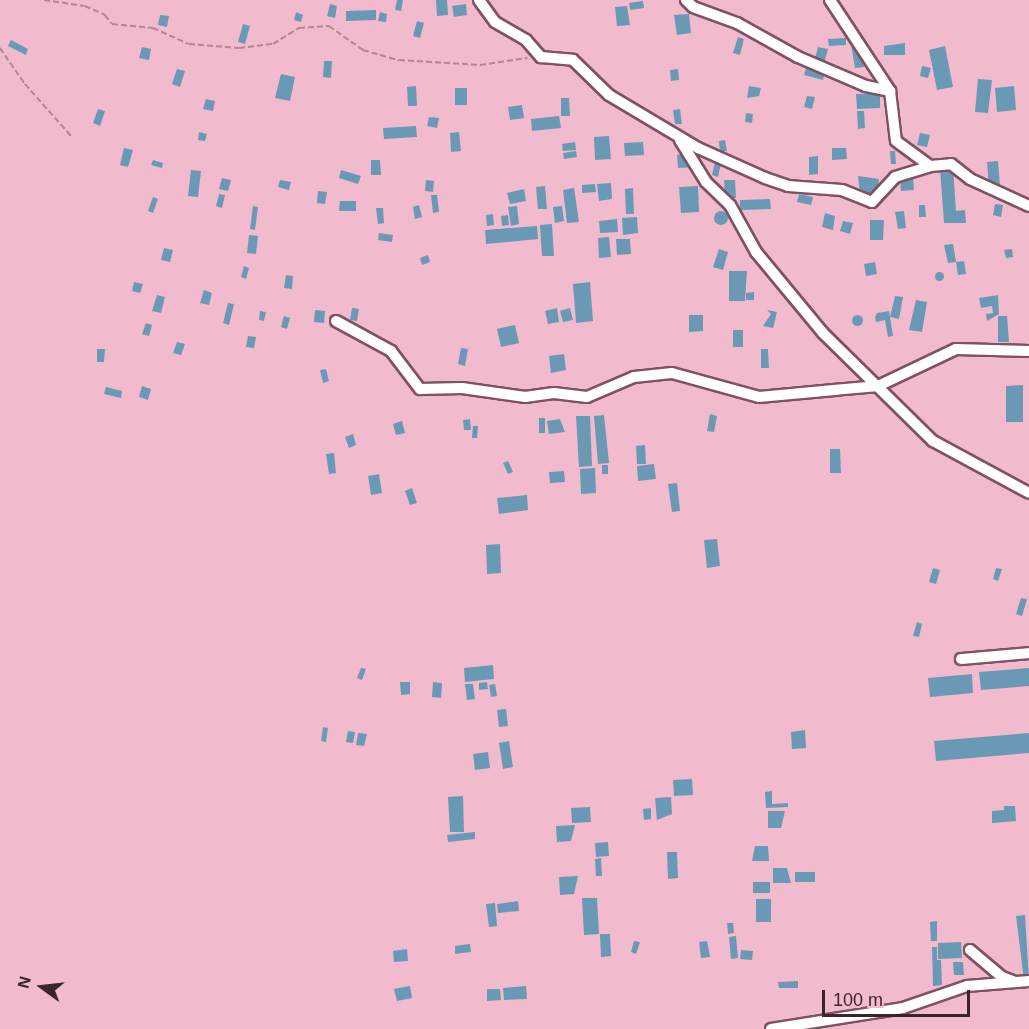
<!DOCTYPE html>
<style>
body{margin:0}
#map{position:relative;width:1029px;height:1029px;overflow:hidden;background:#f1bbcd;font-family:Helvetica,sans-serif}
div>[style]{position:absolute}
[style*='--x']{left:calc(var(--x)*1px);top:calc(var(--y)*1px);width:calc(var(--w)*1px);rotate:calc(var(--a)*1deg)}
.building>*{inset:0;background:#6a99b6}
.round{border-radius:50%}
.path>*{height:1.5px;margin-top:-0.75px;transform-origin:0;background:repeating-linear-gradient(90deg,#b18795 0 6px,transparent 0 9px)}
.roads{filter:drop-shadow(2px 0 #805162) drop-shadow(-2px 0 #805162) drop-shadow(0 2px #805162) drop-shadow(0 -2px #805162)}
.minor>*{height:10px;margin:-5px;padding:0 5px;transform-origin:5px;border-radius:5px;background:#fff}
span{translate:-50% -50%;white-space:nowrap;text-align:center;line-height:1.15;-webkit-text-stroke:6px #f1bbcd;paint-order:stroke}
.north{position:absolute;left:12px;top:957px;width:60px;height:60px;-webkit-text-stroke:4px #f1bbcd;paint-order:stroke;rotate:285deg;font-size:16px;font-weight:700;line-height:24px;text-align:center;color:#39252c}
.north::after{content:'';display:block;margin:auto;width:21px;height:27px;background:#39252c;clip-path:polygon(50% 0,100% 100%,50% 72%,0 100%)}
.scale{position:absolute;left:822px;top:990px;width:148px;height:27px;box-sizing:border-box;border:3px solid #39252c;border-top:0;padding-left:8px;font-size:18px;line-height:21px;white-space:nowrap;color:#39252c;-webkit-text-stroke:4px #f1bbcd;paint-order:stroke}
</style>
<div id="map">
<div class="building">
<div style="clip-path:polygon(397px 0,403px 0,401px 11px,395px 10px)"></div>
<div style="clip-path:polygon(436px 0,447px 0,448px 15px,437px 16px)"></div>
<div style="clip-path:polygon(643px 1px,644px 8px,630px 10px,629px 3px)"></div>
<div style="clip-path:polygon(330px 4px,337px 6px,335px 18px,327px 16px)"></div>
<div style="clip-path:polygon(466px 4px,467px 15px,454px 17px,452px 6px)"></div>
<div style="clip-path:polygon(627px 6px,630px 25px,617px 26px,615px 7px)"></div>
<div style="clip-path:polygon(376px 10px,376px 20px,346px 21px,346px 11px)"></div>
<div style="clip-path:polygon(296px 12px,303px 15px,301px 22px,294px 20px)"></div>
<div style="clip-path:polygon(380px 12px,387px 14px,386px 22px,378px 21px)"></div>
<div style="clip-path:polygon(689px 14px,691px 33px,677px 35px,674px 15px)"></div>
<div style="clip-path:polygon(160px 15px,169px 16px,167px 27px,158px 25px)"></div>
<div style="clip-path:polygon(417px 21px,424px 23px,420px 38px,413px 36px)"></div>
<div style="clip-path:polygon(243px 24px,250px 26px,245px 44px,238px 42px)"></div>
<div style="clip-path:polygon(738px 37px,744px 39px,740px 55px,733px 53px)"></div>
<div style="clip-path:polygon(846px 38px,846px 45px,829px 46px,828px 39px)"></div>
<div style="clip-path:polygon(11px 40px,28px 49px,26px 55px,8px 46px)"></div>
<div style="clip-path:polygon(859px 43px,864px 67px,855px 68px,851px 44px)"></div>
<div style="clip-path:polygon(905px 43px,905px 55px,884px 55px,884px 46px)"></div>
<div style="clip-path:polygon(945px 46px,953px 87px,937px 90px,929px 50px)"></div>
<div style="clip-path:polygon(142px 47px,151px 49px,149px 60px,139px 58px)"></div>
<div style="clip-path:polygon(818px 47px,828px 49px,824px 64px,814px 62px)"></div>
<div style="clip-path:polygon(324px 61px,332px 61px,331px 78px,323px 77px)"></div>
<div style="clip-path:polygon(922px 66px,931px 68px,928px 78px,920px 76px)"></div>
<div style="clip-path:polygon(806px 68px,825px 72px,823px 80px,804px 75px)"></div>
<div style="clip-path:polygon(177px 69px,185px 71px,180px 87px,172px 84px)"></div>
<div style="clip-path:polygon(678px 69px,679px 80px,671px 81px,670px 70px)"></div>
<div style="clip-path:polygon(281px 74px,295px 77px,290px 101px,275px 98px)"></div>
<div style="clip-path:polygon(978px 79px,992px 80px,988px 113px,975px 112px)"></div>
<div style="clip-path:polygon(416px 86px,417px 106px,408px 106px,407px 87px)"></div>
<div style="clip-path:polygon(749px 86px,761px 88px,759px 96px,747px 98px)"></div>
<div style="clip-path:polygon(1014px 86px,1016px 110px,997px 112px,995px 88px)"></div>
<div style="clip-path:polygon(455px 88px,467px 88px,467px 105px,455px 105px)"></div>
<div style="clip-path:polygon(880px 93px,880px 108px,857px 109px,856px 94px)"></div>
<div style="clip-path:polygon(807px 96px,815px 97px,812px 109px,804px 107px)"></div>
<div style="clip-path:polygon(561px 98px,569px 98px,570px 116px,561px 116px)"></div>
<div style="clip-path:polygon(206px 99px,215px 101px,213px 111px,203px 109px)"></div>
<div style="clip-path:polygon(522px 105px,524px 118px,510px 120px,508px 107px)"></div>
<div style="clip-path:polygon(98px 109px,105px 111px,100px 126px,93px 123px)"></div>
<div style="clip-path:polygon(680px 109px,682px 124px,675px 124px,673px 110px)"></div>
<div style="clip-path:polygon(857px 111px,864px 111px,865px 128px,858px 129px)"></div>
<div style="clip-path:polygon(746px 113px,753px 114px,752px 123px,745px 122px)"></div>
<div style="clip-path:polygon(559px 116px,561px 128px,532px 131px,531px 119px)"></div>
<div style="clip-path:polygon(429px 117px,439px 118px,437px 128px,427px 126px)"></div>
<div style="clip-path:polygon(416px 126px,417px 137px,384px 139px,383px 128px)"></div>
<div style="clip-path:polygon(199px 132px,207px 134px,205px 141px,198px 140px)"></div>
<div style="clip-path:polygon(459px 132px,461px 151px,451px 152px,450px 133px)"></div>
<div style="clip-path:polygon(920px 133px,930px 135px,927px 147px,917px 145px)"></div>
<div style="clip-path:polygon(609px 136px,611px 159px,595px 160px,594px 137px)"></div>
<div style="clip-path:polygon(725px 140px,727px 151px,720px 152px,719px 141px)"></div>
<div style="clip-path:polygon(575px 142px,576px 150px,563px 151px,562px 144px)"></div>
<div style="clip-path:polygon(643px 142px,644px 155px,625px 156px,624px 143px)"></div>
<div style="clip-path:polygon(124px 148px,133px 150px,128px 167px,120px 165px)"></div>
<div style="clip-path:polygon(832px 148px,846px 148px,847px 159px,832px 160px)"></div>
<div style="clip-path:polygon(576px 151px,577px 157px,564px 159px,563px 153px)"></div>
<div style="clip-path:polygon(890px 151px,895px 151px,896px 164px,891px 164px)"></div>
<div style="clip-path:polygon(695px 153px,696px 167px,678px 168px,677px 155px)"></div>
<div style="clip-path:polygon(818px 156px,818px 174px,809px 175px,809px 157px)"></div>
<div style="clip-path:polygon(153px 160px,163px 163px,162px 168px,151px 165px)"></div>
<div style="clip-path:polygon(371px 160px,380px 160px,381px 175px,371px 175px)"></div>
<div style="clip-path:polygon(998px 161px,1000px 186px,989px 187px,987px 162px)"></div>
<div style="clip-path:polygon(715px 162px,721px 164px,718px 177px,712px 175px)"></div>
<div style="clip-path:polygon(953px 168px,956px 211px,965px 210px,966px 223px,944px 223px,940px 169px)"></div>
<div style="clip-path:polygon(191px 170px,201px 171px,198px 197px,188px 196px)"></div>
<div style="clip-path:polygon(341px 170px,361px 176px,358px 184px,339px 178px)"></div>
<div style="clip-path:polygon(858px 176px,879px 179px,877px 196px,860px 194px)"></div>
<div style="clip-path:polygon(913px 177px,914px 190px,901px 191px,900px 178px)"></div>
<div style="clip-path:polygon(222px 178px,231px 180px,228px 191px,219px 189px)"></div>
<div style="clip-path:polygon(280px 180px,291px 182px,289px 190px,278px 187px)"></div>
<div style="clip-path:polygon(426px 180px,434px 181px,433px 192px,425px 191px)"></div>
<div style="clip-path:polygon(724px 180px,735px 180px,736px 198px,725px 198px)"></div>
<div style="clip-path:polygon(611px 183px,612px 199px,599px 201px,597px 184px)"></div>
<div style="clip-path:polygon(595px 184px,596px 192px,582px 193px,582px 185px)"></div>
<div style="clip-path:polygon(545px 186px,547px 209px,538px 209px,536px 187px)"></div>
<div style="clip-path:polygon(698px 186px,699px 212px,681px 213px,679px 187px)"></div>
<div style="clip-path:polygon(574px 188px,579px 222px,567px 223px,563px 190px)"></div>
<div style="clip-path:polygon(633px 188px,634px 214px,626px 214px,625px 189px)"></div>
<div style="clip-path:polygon(524px 189px,526px 201px,510px 204px,507px 193px)"></div>
<div style="clip-path:polygon(318px 191px,327px 192px,325px 204px,317px 203px)"></div>
<div style="clip-path:polygon(219px 194px,225px 195px,222px 208px,216px 206px)"></div>
<div style="clip-path:polygon(799px 194px,813px 197px,811px 205px,797px 202px)"></div>
<div style="clip-path:polygon(431px 195px,437px 195px,439px 212px,433px 213px)"></div>
<div style="clip-path:polygon(153px 197px,158px 199px,153px 213px,148px 211px)"></div>
<div style="clip-path:polygon(770px 199px,771px 209px,740px 210px,740px 200px)"></div>
<div style="clip-path:polygon(340px 201px,356px 201px,356px 211px,339px 211px)"></div>
<div style="clip-path:polygon(995px 204px,1003px 205px,1001px 217px,993px 215px)"></div>
<div style="clip-path:polygon(419px 205px,422px 217px,415px 219px,413px 207px)"></div>
<div style="clip-path:polygon(919px 205px,925px 205px,926px 217px,919px 217px)"></div>
<div style="clip-path:polygon(253px 206px,258px 207px,255px 230px,250px 229px)"></div>
<div style="clip-path:polygon(517px 206px,519px 224px,511px 226px,508px 207px)"></div>
<div style="clip-path:polygon(562px 206px,564px 221px,555px 223px,553px 207px)"></div>
<div style="clip-path:polygon(376px 208px,383px 208px,384px 223px,378px 224px)"></div>
<div style="clip-path:polygon(904px 211px,906px 228px,898px 229px,895px 212px)"></div>
<div class="round" style="left:714px;top:211px;width:14px;height:14px"></div>
<div style="clip-path:polygon(825px 213px,835px 216px,833px 230px,822px 227px)"></div>
<div style="clip-path:polygon(493px 214px,494px 225px,487px 226px,486px 215px)"></div>
<div style="clip-path:polygon(508px 215px,509px 225px,502px 226px,501px 216px)"></div>
<div style="clip-path:polygon(637px 217px,638px 233px,623px 235px,622px 218px)"></div>
<div style="clip-path:polygon(617px 219px,618px 232px,600px 233px,599px 221px)"></div>
<div style="clip-path:polygon(870px 220px,884px 220px,883px 240px,870px 240px)"></div>
<div style="clip-path:polygon(843px 221px,853px 223px,850px 234px,840px 231px)"></div>
<div style="clip-path:polygon(552px 224px,554px 256px,542px 256px,540px 225px)"></div>
<div style="clip-path:polygon(537px 226px,538px 239px,486px 244px,485px 230px)"></div>
<div style="clip-path:polygon(379px 233px,393px 235px,392px 242px,378px 240px)"></div>
<div style="clip-path:polygon(249px 235px,258px 236px,256px 254px,247px 253px)"></div>
<div style="clip-path:polygon(609px 237px,611px 257px,599px 258px,598px 238px)"></div>
<div style="clip-path:polygon(616px 239px,630px 239px,631px 254px,617px 255px)"></div>
<div style="clip-path:polygon(953px 244px,956px 262px,948px 263px,944px 245px)"></div>
<div style="clip-path:polygon(164px 248px,173px 250px,170px 262px,161px 260px)"></div>
<div style="clip-path:polygon(719px 249px,728px 252px,723px 270px,713px 267px)"></div>
<div style="clip-path:polygon(1012px 249px,1013px 257px,1006px 258px,1004px 250px)"></div>
<div style="clip-path:polygon(428px 255px,430px 262px,422px 265px,420px 258px)"></div>
<div style="clip-path:polygon(964px 261px,966px 274px,958px 275px,956px 262px)"></div>
<div style="clip-path:polygon(875px 262px,877px 274px,866px 276px,864px 264px)"></div>
<div style="clip-path:polygon(244px 266px,249px 268px,246px 279px,241px 277px)"></div>
<div style="clip-path:polygon(729px 271px,747px 271px,745px 301px,729px 301px)"></div>
<div class="round" style="left:934.5px;top:271.5px;width:9px;height:9px"></div>
<div style="clip-path:polygon(286px 275px,293px 276px,292px 289px,284px 288px)"></div>
<div style="clip-path:polygon(134px 282px,143px 284px,140px 293px,132px 291px)"></div>
<div style="clip-path:polygon(590px 282px,593px 321px,576px 323px,573px 284px)"></div>
<div style="clip-path:polygon(204px 290px,212px 293px,209px 305px,200px 303px)"></div>
<div style="clip-path:polygon(754px 292px,754px 300px,746px 300px,746px 293px)"></div>
<div style="clip-path:polygon(157px 295px,165px 297px,161px 313px,152px 311px)"></div>
<div style="clip-path:polygon(998px 295px,999px 314px,987px 321px,986px 314px,993px 313px,992px 306px,981px 308px,979px 298px)"></div>
<div style="clip-path:polygon(895px 296px,903px 297px,899px 319px,890px 317px)"></div>
<div style="clip-path:polygon(916px 300px,927px 302px,922px 332px,909px 330px)"></div>
<div style="clip-path:polygon(228px 303px,234px 304px,229px 325px,223px 323px)"></div>
<div style="clip-path:polygon(352px 308px,359px 309px,357px 321px,350px 320px)"></div>
<div style="clip-path:polygon(557px 308px,559px 322px,548px 324px,545px 311px)"></div>
<div style="clip-path:polygon(570px 308px,573px 320px,563px 322px,560px 311px)"></div>
<div style="clip-path:polygon(315px 310px,325px 311px,324px 323px,314px 322px)"></div>
<div style="clip-path:polygon(767px 310px,777px 312px,773px 328px,763px 326px,771px 314px)"></div>
<div style="clip-path:polygon(260px 311px,266px 312px,264px 321px,259px 320px)"></div>
<div style="clip-path:polygon(889px 311px,893px 336px,888px 337px,885px 320px,876px 322px,875px 317px,877px 313px)"></div>
<div class="round" style="left:851.5px;top:314.5px;width:11px;height:11px"></div>
<div style="clip-path:polygon(689px 315px,703px 315px,703px 331px,689px 332px)"></div>
<div style="clip-path:polygon(284px 316px,290px 318px,287px 329px,281px 327px)"></div>
<div style="clip-path:polygon(998px 316px,1007px 316px,1009px 342px,998px 342px)"></div>
<div style="clip-path:polygon(146px 323px,152px 325px,149px 336px,142px 334px)"></div>
<div style="clip-path:polygon(515px 325px,519px 343px,501px 347px,497px 329px)"></div>
<div style="clip-path:polygon(733px 330px,743px 330px,743px 347px,733px 347px)"></div>
<div style="clip-path:polygon(248px 336px,256px 337px,254px 348px,246px 347px)"></div>
<div style="clip-path:polygon(177px 342px,185px 344px,181px 355px,173px 353px)"></div>
<div style="clip-path:polygon(461px 348px,468px 349px,465px 366px,458px 364px)"></div>
<div style="clip-path:polygon(97px 349px,105px 349px,104px 362px,97px 362px)"></div>
<div style="clip-path:polygon(761px 349px,768px 349px,769px 368px,761px 368px)"></div>
<div style="clip-path:polygon(564px 354px,566px 370px,551px 373px,549px 356px)"></div>
<div style="clip-path:polygon(326px 369px,329px 381px,323px 383px,320px 370px)"></div>
<div style="clip-path:polygon(1023px 385px,1023px 422px,1006px 422px,1006px 386px)"></div>
<div style="clip-path:polygon(142px 386px,151px 389px,148px 400px,139px 397px)"></div>
<div style="clip-path:polygon(106px 387px,122px 391px,121px 398px,104px 394px)"></div>
<div style="clip-path:polygon(710px 414px,717px 416px,714px 432px,707px 431px)"></div>
<div style="clip-path:polygon(604px 415px,609px 463px,598px 464px,594px 416px)"></div>
<div style="clip-path:polygon(576px 416px,590px 416px,592px 466px,579px 467px)"></div>
<div style="clip-path:polygon(539px 418px,545px 418px,545px 433px,539px 433px)"></div>
<div style="clip-path:polygon(470px 419px,471px 430px,464px 430px,463px 420px)"></div>
<div style="clip-path:polygon(560px 419px,565px 432px,549px 434px,547px 421px)"></div>
<div style="clip-path:polygon(402px 421px,405px 433px,396px 435px,393px 424px)"></div>
<div style="clip-path:polygon(473px 426px,478px 426px,477px 438px,472px 438px)"></div>
<div style="clip-path:polygon(353px 434px,356px 445px,349px 448px,345px 437px)"></div>
<div style="clip-path:polygon(645px 445px,646px 464px,637px 464px,636px 446px)"></div>
<div style="clip-path:polygon(830px 449px,840px 449px,841px 473px,830px 473px)"></div>
<div style="clip-path:polygon(334px 453px,336px 473px,329px 474px,326px 454px)"></div>
<div style="clip-path:polygon(508px 461px,513px 472px,508px 474px,503px 463px)"></div>
<div style="clip-path:polygon(654px 464px,656px 479px,638px 481px,637px 466px)"></div>
<div style="clip-path:polygon(602px 465px,608px 465px,608px 474px,602px 474px)"></div>
<div style="clip-path:polygon(595px 468px,596px 493px,581px 494px,580px 469px)"></div>
<div style="clip-path:polygon(564px 471px,565px 482px,550px 483px,549px 472px)"></div>
<div style="clip-path:polygon(379px 474px,382px 493px,371px 495px,368px 476px)"></div>
<div style="clip-path:polygon(677px 483px,680px 511px,672px 512px,668px 484px)"></div>
<div style="clip-path:polygon(412px 488px,417px 503px,410px 505px,405px 491px)"></div>
<div style="clip-path:polygon(527px 495px,528px 510px,499px 514px,497px 498px)"></div>
<div style="clip-path:polygon(717px 539px,720px 566px,707px 568px,704px 540px)"></div>
<div style="clip-path:polygon(500px 544px,501px 573px,487px 574px,486px 545px)"></div>
<div style="clip-path:polygon(933px 568px,940px 570px,936px 584px,929px 582px)"></div>
<div style="clip-path:polygon(996px 568px,1002px 569px,998px 581px,993px 579px)"></div>
<div style="clip-path:polygon(1021px 598px,1027px 599px,1022px 616px,1016px 614px)"></div>
<div style="clip-path:polygon(917px 622px,922px 624px,919px 637px,913px 636px)"></div>
<div style="clip-path:polygon(493px 665px,494px 679px,465px 682px,464px 668px)"></div>
<div style="clip-path:polygon(361px 668px,366px 669px,362px 680px,357px 678px)"></div>
<div style="clip-path:polygon(1029px 668px,1029px 686px,981px 690px,979px 672px)"></div>
<div style="clip-path:polygon(972px 674px,973px 693px,930px 697px,928px 678px)"></div>
<div style="clip-path:polygon(400px 682px,410px 682px,410px 694px,401px 695px)"></div>
<div style="clip-path:polygon(433px 682px,442px 683px,441px 698px,432px 697px)"></div>
<div style="clip-path:polygon(487px 682px,488px 689px,479px 690px,479px 683px)"></div>
<div style="clip-path:polygon(465px 684px,473px 684px,475px 699px,467px 700px)"></div>
<div style="clip-path:polygon(495px 684px,497px 696px,491px 697px,489px 685px)"></div>
<div style="clip-path:polygon(506px 709px,508px 726px,499px 727px,497px 710px)"></div>
<div style="clip-path:polygon(323px 727px,328px 728px,326px 742px,321px 741px)"></div>
<div style="clip-path:polygon(805px 730px,806px 748px,792px 749px,791px 732px)"></div>
<div style="clip-path:polygon(348px 731px,355px 732px,353px 743px,346px 742px)"></div>
<div style="clip-path:polygon(358px 733px,367px 734px,364px 746px,356px 745px)"></div>
<div style="clip-path:polygon(1029px 733px,1029px 753px,936px 761px,934px 741px)"></div>
<div style="clip-path:polygon(509px 741px,513px 767px,503px 769px,499px 743px)"></div>
<div style="clip-path:polygon(488px 752px,490px 768px,475px 770px,473px 754px)"></div>
<div style="clip-path:polygon(692px 779px,693px 795px,674px 796px,673px 780px)"></div>
<div style="clip-path:polygon(772px 791px,772px 804px,788px 803px,788px 807px,766px 808px,765px 792px)"></div>
<div style="clip-path:polygon(463px 796px,464px 832px,450px 832px,448px 797px)"></div>
<div style="clip-path:polygon(671px 797px,672px 814px,657px 820px,655px 798px)"></div>
<div style="clip-path:polygon(1004px 806px,1015px 806px,1016px 821px,992px 823px,992px 811px,1004px 810px)"></div>
<div style="clip-path:polygon(590px 807px,591px 822px,572px 823px,571px 808px)"></div>
<div style="clip-path:polygon(651px 808px,651px 819px,644px 820px,643px 809px)"></div>
<div style="clip-path:polygon(768px 811px,785px 811px,781px 828px,768px 828px)"></div>
<div style="clip-path:polygon(575px 825px,571px 841px,557px 842px,556px 826px)"></div>
<div style="clip-path:polygon(475px 832px,475px 839px,448px 842px,447px 835px)"></div>
<div style="clip-path:polygon(608px 842px,609px 856px,596px 857px,595px 843px)"></div>
<div style="clip-path:polygon(755px 846px,768px 846px,769px 861px,752px 861px)"></div>
<div style="clip-path:polygon(667px 852px,677px 852px,678px 878px,668px 879px)"></div>
<div style="clip-path:polygon(601px 858px,602px 876px,596px 876px,595px 859px)"></div>
<div style="clip-path:polygon(773px 868px,787px 868px,791px 883px,773px 883px)"></div>
<div style="clip-path:polygon(795px 872px,815px 872px,815px 882px,795px 882px)"></div>
<div style="clip-path:polygon(578px 876px,574px 894px,560px 895px,559px 877px)"></div>
<div style="clip-path:polygon(753px 882px,770px 882px,770px 893px,753px 893px)"></div>
<div style="clip-path:polygon(582px 898px,597px 898px,599px 934px,584px 935px)"></div>
<div style="clip-path:polygon(756px 899px,771px 899px,771px 922px,756px 922px)"></div>
<div style="clip-path:polygon(518px 901px,519px 911px,498px 913px,497px 904px)"></div>
<div style="clip-path:polygon(495px 903px,497px 926px,489px 927px,486px 904px)"></div>
<div style="clip-path:polygon(1025px 915px,1029px 979px,1024px 980px,1016px 916px)"></div>
<div style="clip-path:polygon(937px 921px,937px 941px,931px 941px,930px 922px)"></div>
<div style="clip-path:polygon(727px 923px,733px 923px,734px 933px,728px 934px)"></div>
<div style="clip-path:polygon(600px 934px,610px 934px,611px 956px,601px 957px)"></div>
<div style="clip-path:polygon(736px 936px,738px 958px,731px 959px,729px 937px)"></div>
<div style="clip-path:polygon(634px 941px,640px 942px,636px 954px,631px 952px)"></div>
<div style="clip-path:polygon(707px 941px,710px 957px,701px 958px,699px 942px)"></div>
<div style="clip-path:polygon(961px 942px,962px 958px,938px 959px,938px 943px)"></div>
<div style="clip-path:polygon(470px 944px,471px 952px,455px 954px,455px 946px)"></div>
<div style="clip-path:polygon(932px 947px,937px 947px,937px 960px,941px 960px,942px 985px,933px 986px)"></div>
<div style="clip-path:polygon(407px 949px,408px 961px,394px 962px,393px 951px)"></div>
<div style="clip-path:polygon(741px 950px,753px 951px,752px 960px,740px 959px)"></div>
<div style="clip-path:polygon(953px 962px,963px 962px,964px 975px,954px 975px)"></div>
<div style="clip-path:polygon(798px 981px,798px 988px,779px 988px,778px 982px)"></div>
<div style="clip-path:polygon(410px 986px,412px 998px,397px 1001px,394px 989px)"></div>
<div style="clip-path:polygon(526px 986px,527px 999px,504px 1000px,503px 988px)"></div>
<div style="clip-path:polygon(487px 989px,500px 989px,501px 1000px,487px 1001px)"></div>
</div>
<div class="path">
<div style="--x:44;--y:0;--w:41;--a:8.3"></div>
<div style="--x:85;--y:6;--w:22;--a:24"></div>
<div style="--x:105;--y:15;--w:11;--a:52"></div>
<div style="--x:112;--y:24;--w:41;--a:5.6"></div>
<div style="--x:153;--y:28;--w:39;--a:24"></div>
<div style="--x:189;--y:44;--w:50;--a:4.6"></div>
<div style="--x:239;--y:48;--w:34;--a:-7"></div>
<div style="--x:273;--y:44;--w:31;--a:-32"></div>
<div style="--x:299;--y:28;--w:30;--a:-4"></div>
<div style="--x:329;--y:26;--w:42;--a:35.2"></div>
<div style="--x:363;--y:50;--w:37;--a:16"></div>
<div style="--x:399;--y:60;--w:81;--a:3.5"></div>
<div style="--x:480;--y:65;--w:48;--a:-8.5"></div>
<div style="--x:0;--y:48;--w:44;--a:55.2"></div>
<div style="--x:25;--y:84;--w:72;--a:48.4"></div>
</div>
<div class="roads">
<div class="minor">
<div style="--x:479;--y:0;--w:27;--a:54"></div>
<div style="--x:495;--y:22;--w:36;--a:30"></div>
<div style="--x:526;--y:40;--w:23;--a:49"></div>
<div style="--x:541;--y:57;--w:32;--a:5"></div>
<div style="--x:573;--y:60;--w:50;--a:44.2"></div>
<div style="--x:609;--y:95;--w:104;--a:30.8"></div>
<div style="--x:698;--y:148;--w:73;--a:24.1"></div>
<div style="--x:765;--y:178;--w:24;--a:19"></div>
<div style="--x:788;--y:186;--w:54;--a:4.2"></div>
<div style="--x:842;--y:190;--w:32;--a:22"></div>
<div style="--x:872;--y:202;--w:34;--a:-47"></div>
<div style="--x:895;--y:177;--w:37;--a:-17"></div>
<div style="--x:930;--y:166;--w:21;--a:-5"></div>
<div style="--x:951;--y:164;--w:24;--a:38"></div>
<div style="--x:970;--y:179;--w:65;--a:24.6"></div>
<div style="--x:686;--y:0;--w:10;--a:45"></div>
<div style="--x:693;--y:7;--w:47;--a:20"></div>
<div style="--x:737;--y:23;--w:70;--a:29.1"></div>
<div style="--x:798;--y:57;--w:74;--a:23.1"></div>
<div style="--x:866;--y:86;--w:25;--a:12"></div>
<div style="--x:830;--y:0;--w:109;--a:56.6"></div>
<div style="--x:890;--y:91;--w:50;--a:83.2"></div>
<div style="--x:896;--y:141;--w:42;--a:36.3"></div>
<div style="--x:680;--y:140;--w:49;--a:58.2"></div>
<div style="--x:706;--y:182;--w:33;--a:44"></div>
<div style="--x:730;--y:205;--w:54;--a:61"></div>
<div style="--x:756;--y:252;--w:105;--a:50.4"></div>
<div style="--x:823;--y:333;--w:154;--a:44.5"></div>
<div style="--x:933;--y:441;--w:109;--a:28.4"></div>
<div style="--x:336;--y:321;--w:63;--a:28.6"></div>
<div style="--x:391;--y:351;--w:48;--a:52.7"></div>
<div style="--x:420;--y:389;--w:42;--a:-1.4"></div>
<div style="--x:462;--y:388;--w:64;--a:8.1"></div>
<div style="--x:525;--y:397;--w:29;--a:-8"></div>
<div style="--x:554;--y:393;--w:33;--a:7"></div>
<div style="--x:587;--y:397;--w:51;--a:-23.1"></div>
<div style="--x:634;--y:377;--w:38;--a:-6"></div>
<div style="--x:672;--y:373;--w:90;--a:15.4"></div>
<div style="--x:759;--y:397;--w:120;--a:-5.3"></div>
<div style="--x:878;--y:386;--w:86;--a:-25.4"></div>
<div style="--x:956;--y:349;--w:73;--a:1.6"></div>
<div style="--x:961;--y:659;--w:68;--a:-5"></div>
<div style="--x:970;--y:950;--w:42;--a:40.2"></div>
<div style="--x:1002;--y:977;--w:12;--a:20"></div>
<div style="--x:771;--y:1029;--w:134;--a:-9"></div>
<div style="--x:903;--y:1008;--w:68;--a:-19"></div>
<div style="--x:967;--y:986;--w:62;--a:-4.6"></div>
</div>
</div>
<div class="north">N</div>
<div class="scale">100 m</div>
</div>
